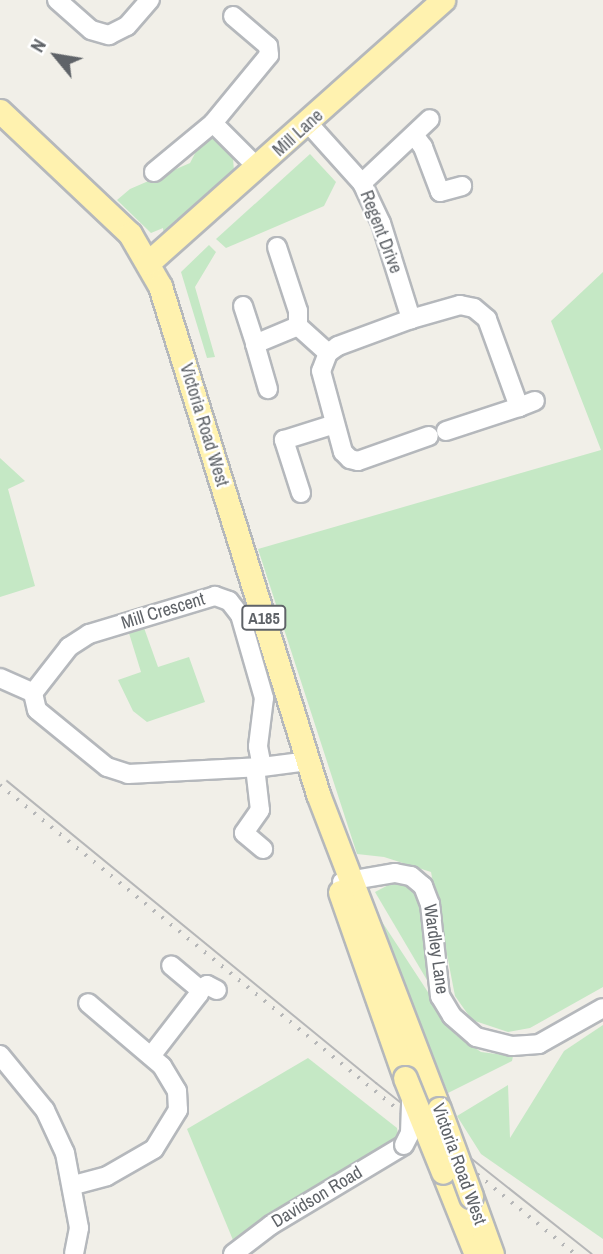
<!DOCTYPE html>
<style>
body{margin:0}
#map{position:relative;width:603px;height:1254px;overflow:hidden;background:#f1efe8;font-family:"Archivo Narrow",sans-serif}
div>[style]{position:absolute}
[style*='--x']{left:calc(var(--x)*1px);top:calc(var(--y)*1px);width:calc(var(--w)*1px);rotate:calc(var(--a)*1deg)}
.green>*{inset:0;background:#c5e8c5}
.roads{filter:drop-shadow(2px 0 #b5b8bc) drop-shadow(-2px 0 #b5b8bc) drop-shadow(0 2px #b5b8bc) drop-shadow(0 -2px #b5b8bc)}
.minor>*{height:18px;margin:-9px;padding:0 9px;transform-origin:9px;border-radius:9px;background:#fff}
.major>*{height:23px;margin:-11.5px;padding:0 11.5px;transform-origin:11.5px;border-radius:11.5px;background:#fff2af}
.tram>*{height:2px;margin:-1px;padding:0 1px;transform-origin:1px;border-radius:1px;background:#b6b7b8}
.rail>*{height:3.5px;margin-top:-1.75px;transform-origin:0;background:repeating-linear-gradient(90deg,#b6b7b8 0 2px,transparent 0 11px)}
.bridges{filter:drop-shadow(2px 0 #b5b8bc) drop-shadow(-2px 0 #b5b8bc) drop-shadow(0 2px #b5b8bc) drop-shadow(0 -2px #b5b8bc)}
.minor-bridge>*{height:18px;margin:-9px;padding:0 9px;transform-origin:9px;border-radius:9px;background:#fff}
.major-bridge>*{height:23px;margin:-11.5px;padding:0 11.5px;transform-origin:11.5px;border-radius:11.5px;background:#fff2af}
span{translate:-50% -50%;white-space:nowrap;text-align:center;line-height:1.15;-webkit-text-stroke:5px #fff;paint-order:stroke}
.shield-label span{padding:2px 5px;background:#fff;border:2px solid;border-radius:5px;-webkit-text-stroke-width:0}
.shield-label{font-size:16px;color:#5f6368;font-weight:700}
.street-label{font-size:18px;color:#5f6368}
.north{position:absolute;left:21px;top:21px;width:70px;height:70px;-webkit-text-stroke:5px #fff;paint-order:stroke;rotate:300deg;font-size:19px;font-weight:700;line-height:28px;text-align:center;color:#5f6368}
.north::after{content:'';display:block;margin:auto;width:24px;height:32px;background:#5f6368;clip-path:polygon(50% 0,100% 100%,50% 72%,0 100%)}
</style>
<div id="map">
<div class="green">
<div style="clip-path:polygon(210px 136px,233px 158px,234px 171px,164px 237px,163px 228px,151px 233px,117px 200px,130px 189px,190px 163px,202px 140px)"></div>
<div style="clip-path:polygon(310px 154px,336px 182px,324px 206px,226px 248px,216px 239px)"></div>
<div style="clip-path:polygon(209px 245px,216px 252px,195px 287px,215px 357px,207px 358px,181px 272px)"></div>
<div style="clip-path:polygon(603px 272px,603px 987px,530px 1028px,508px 1032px,472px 1020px,455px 996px,431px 872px,384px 857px,357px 854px,258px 549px,601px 450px,551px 321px)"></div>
<div style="clip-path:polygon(0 458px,25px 481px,8px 489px,35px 586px,0 597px)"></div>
<div style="clip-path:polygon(143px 625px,158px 667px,189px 657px,205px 702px,147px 722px,133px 711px,118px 680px,141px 672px,128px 630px)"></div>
<div style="clip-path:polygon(398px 880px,414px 887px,423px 899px,434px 992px,375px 892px)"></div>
<div style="clip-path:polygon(373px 908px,456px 1035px,481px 1052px,513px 1056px,512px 1061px,448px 1093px)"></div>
<div style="clip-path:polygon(603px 1025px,603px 1239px,481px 1154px,457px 1116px,508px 1085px,510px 1138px,564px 1051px)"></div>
<div style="clip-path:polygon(308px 1058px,397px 1128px,398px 1135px,390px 1147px,233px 1240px,187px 1129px)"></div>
</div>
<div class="roads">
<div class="minor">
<div style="--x:57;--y:0;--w:45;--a:41.4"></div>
<div style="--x:91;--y:30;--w:19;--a:16"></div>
<div style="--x:109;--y:35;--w:20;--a:-27"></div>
<div style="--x:127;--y:26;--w:35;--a:-49"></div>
<div style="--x:213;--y:123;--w:64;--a:45"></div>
<div style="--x:308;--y:123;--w:81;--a:48"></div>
<div style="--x:362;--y:183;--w:44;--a:64.6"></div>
<div style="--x:381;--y:223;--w:101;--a:72.6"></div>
<div style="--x:411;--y:319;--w:51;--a:-15.9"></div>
<div style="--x:460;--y:305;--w:14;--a:12"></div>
<div style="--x:474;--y:308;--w:17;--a:40"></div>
<div style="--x:487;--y:319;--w:94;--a:70"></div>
<div style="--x:519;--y:407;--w:17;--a:-21"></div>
<div style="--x:414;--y:135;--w:15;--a:53"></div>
<div style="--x:423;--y:147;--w:48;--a:69.3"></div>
<div style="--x:440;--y:192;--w:23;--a:-15"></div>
<div style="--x:154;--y:172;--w:77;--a:-39.7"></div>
<div style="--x:213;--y:123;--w:88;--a:-50.5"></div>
<div style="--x:269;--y:55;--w:9;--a:-96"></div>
<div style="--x:268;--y:46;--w:46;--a:-139.4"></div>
<div style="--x:362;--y:183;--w:93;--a:-43.3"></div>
<div style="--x:277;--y:247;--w:67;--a:71.8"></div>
<div style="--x:298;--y:311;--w:15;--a:90"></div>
<div style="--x:298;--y:326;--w:40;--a:42"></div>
<div style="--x:243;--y:306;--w:40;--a:72"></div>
<div style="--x:255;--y:344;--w:47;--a:-22.7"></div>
<div style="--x:411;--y:319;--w:78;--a:159.7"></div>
<div style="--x:338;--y:346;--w:12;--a:145"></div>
<div style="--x:328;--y:353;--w:19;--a:111"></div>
<div style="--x:321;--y:371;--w:84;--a:74.8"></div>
<div style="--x:343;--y:452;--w:10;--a:45"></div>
<div style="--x:350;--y:459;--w:8;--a:14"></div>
<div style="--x:358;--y:461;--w:75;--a:-19.4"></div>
<div style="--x:255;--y:344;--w:47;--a:73.9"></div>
<div style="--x:446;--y:431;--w:77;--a:-18.2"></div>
<div style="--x:301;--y:493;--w:56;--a:-107.8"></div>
<div style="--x:284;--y:440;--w:53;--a:-17.4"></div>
<div style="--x:0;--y:678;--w:36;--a:24"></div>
<div style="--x:255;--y:767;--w:43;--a:83.4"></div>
<div style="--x:260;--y:810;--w:28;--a:125"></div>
<div style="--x:244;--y:833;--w:25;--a:40"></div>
<div style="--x:262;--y:767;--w:21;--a:-101"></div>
<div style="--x:258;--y:746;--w:48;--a:-82.9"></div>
<div style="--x:264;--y:698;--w:86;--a:-106.1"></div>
<div style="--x:240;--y:615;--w:18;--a:-128"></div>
<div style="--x:229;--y:601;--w:15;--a:-160"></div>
<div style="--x:215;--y:596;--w:132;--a:163.2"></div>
<div style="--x:89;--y:634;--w:24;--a:147"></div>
<div style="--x:69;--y:647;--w:58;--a:128"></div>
<div style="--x:33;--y:693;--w:17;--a:77"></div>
<div style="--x:37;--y:710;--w:90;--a:39.2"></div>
<div style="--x:107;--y:767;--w:22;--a:18"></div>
<div style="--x:128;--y:774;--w:134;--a:-3"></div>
<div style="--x:262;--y:767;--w:46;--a:-7.4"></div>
<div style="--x:342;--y:882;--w:54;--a:-9.6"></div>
<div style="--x:395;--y:873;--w:16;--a:11"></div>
<div style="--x:411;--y:876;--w:16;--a:40"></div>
<div style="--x:423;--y:886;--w:19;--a:69"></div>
<div style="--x:430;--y:904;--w:93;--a:83.8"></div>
<div style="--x:440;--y:996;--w:23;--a:59"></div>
<div style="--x:452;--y:1016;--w:32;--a:41"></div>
<div style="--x:476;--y:1037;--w:37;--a:14"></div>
<div style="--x:512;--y:1046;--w:27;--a:-4"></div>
<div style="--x:539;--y:1044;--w:73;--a:-29.4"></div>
<div style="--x:199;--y:991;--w:10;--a:-37"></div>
<div style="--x:207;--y:985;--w:11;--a:27"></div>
<div style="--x:0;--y:1055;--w:71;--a:50.7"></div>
<div style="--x:45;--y:1110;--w:47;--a:65.1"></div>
<div style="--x:65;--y:1153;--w:76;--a:79.4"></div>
<div style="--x:79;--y:1228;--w:26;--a:101"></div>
<div style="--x:151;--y:1056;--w:78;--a:-52.3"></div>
<div style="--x:199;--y:994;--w:6;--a:-99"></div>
<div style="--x:198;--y:988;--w:35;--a:-140"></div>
<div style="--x:74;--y:1185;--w:34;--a:-15"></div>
<div style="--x:107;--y:1176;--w:54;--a:-29.9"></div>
<div style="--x:154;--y:1149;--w:46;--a:-58.4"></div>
<div style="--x:178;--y:1110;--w:19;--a:-93"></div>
<div style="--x:177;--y:1091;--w:29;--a:-121"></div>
<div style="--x:162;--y:1066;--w:97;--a:-139.6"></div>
<div style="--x:233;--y:1254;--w:48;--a:-37.3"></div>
<div style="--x:271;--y:1225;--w:155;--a:-31"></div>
</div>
<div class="major">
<div style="--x:0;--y:111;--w:179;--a:43.4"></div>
<div style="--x:130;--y:234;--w:60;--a:60"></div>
<div style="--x:160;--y:286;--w:532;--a:72.72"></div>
<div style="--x:318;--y:794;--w:337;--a:69"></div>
<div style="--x:149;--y:262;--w:394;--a:-41.7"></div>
<div style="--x:340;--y:892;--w:197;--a:70.7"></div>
<div style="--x:443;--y:1172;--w:88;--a:68.1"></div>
<div style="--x:471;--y:1196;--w:62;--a:70.1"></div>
</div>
</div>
<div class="tram">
<div style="--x:7;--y:781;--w:477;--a:39.3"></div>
<div style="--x:376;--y:1083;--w:275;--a:38.4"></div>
</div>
<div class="rail">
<div style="--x:0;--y:785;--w:742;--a:39.2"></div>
</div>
<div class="bridges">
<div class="minor-bridge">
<div style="--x:404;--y:1145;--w:13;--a:-63"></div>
<div style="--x:410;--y:1133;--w:32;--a:-88"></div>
</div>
<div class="major-bridge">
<div style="--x:405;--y:1078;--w:101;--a:68"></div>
<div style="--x:439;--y:1109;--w:93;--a:69.8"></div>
</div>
</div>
<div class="shield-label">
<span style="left:264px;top:618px">A185</span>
</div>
<div class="street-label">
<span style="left:298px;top:133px;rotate:-42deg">Mill Lane</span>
<span style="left:381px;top:232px;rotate:69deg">Regent Drive</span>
<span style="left:204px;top:425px;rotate:73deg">Victoria Road West</span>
<span style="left:163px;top:611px;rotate:-17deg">Mill Crescent</span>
<span style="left:436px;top:949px;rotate:82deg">Wardley Lane</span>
<span style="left:459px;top:1164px;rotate:70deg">Victoria Road West</span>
<span style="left:317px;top:1197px;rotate:-31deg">Davidson Road</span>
</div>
<div class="north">N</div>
</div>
